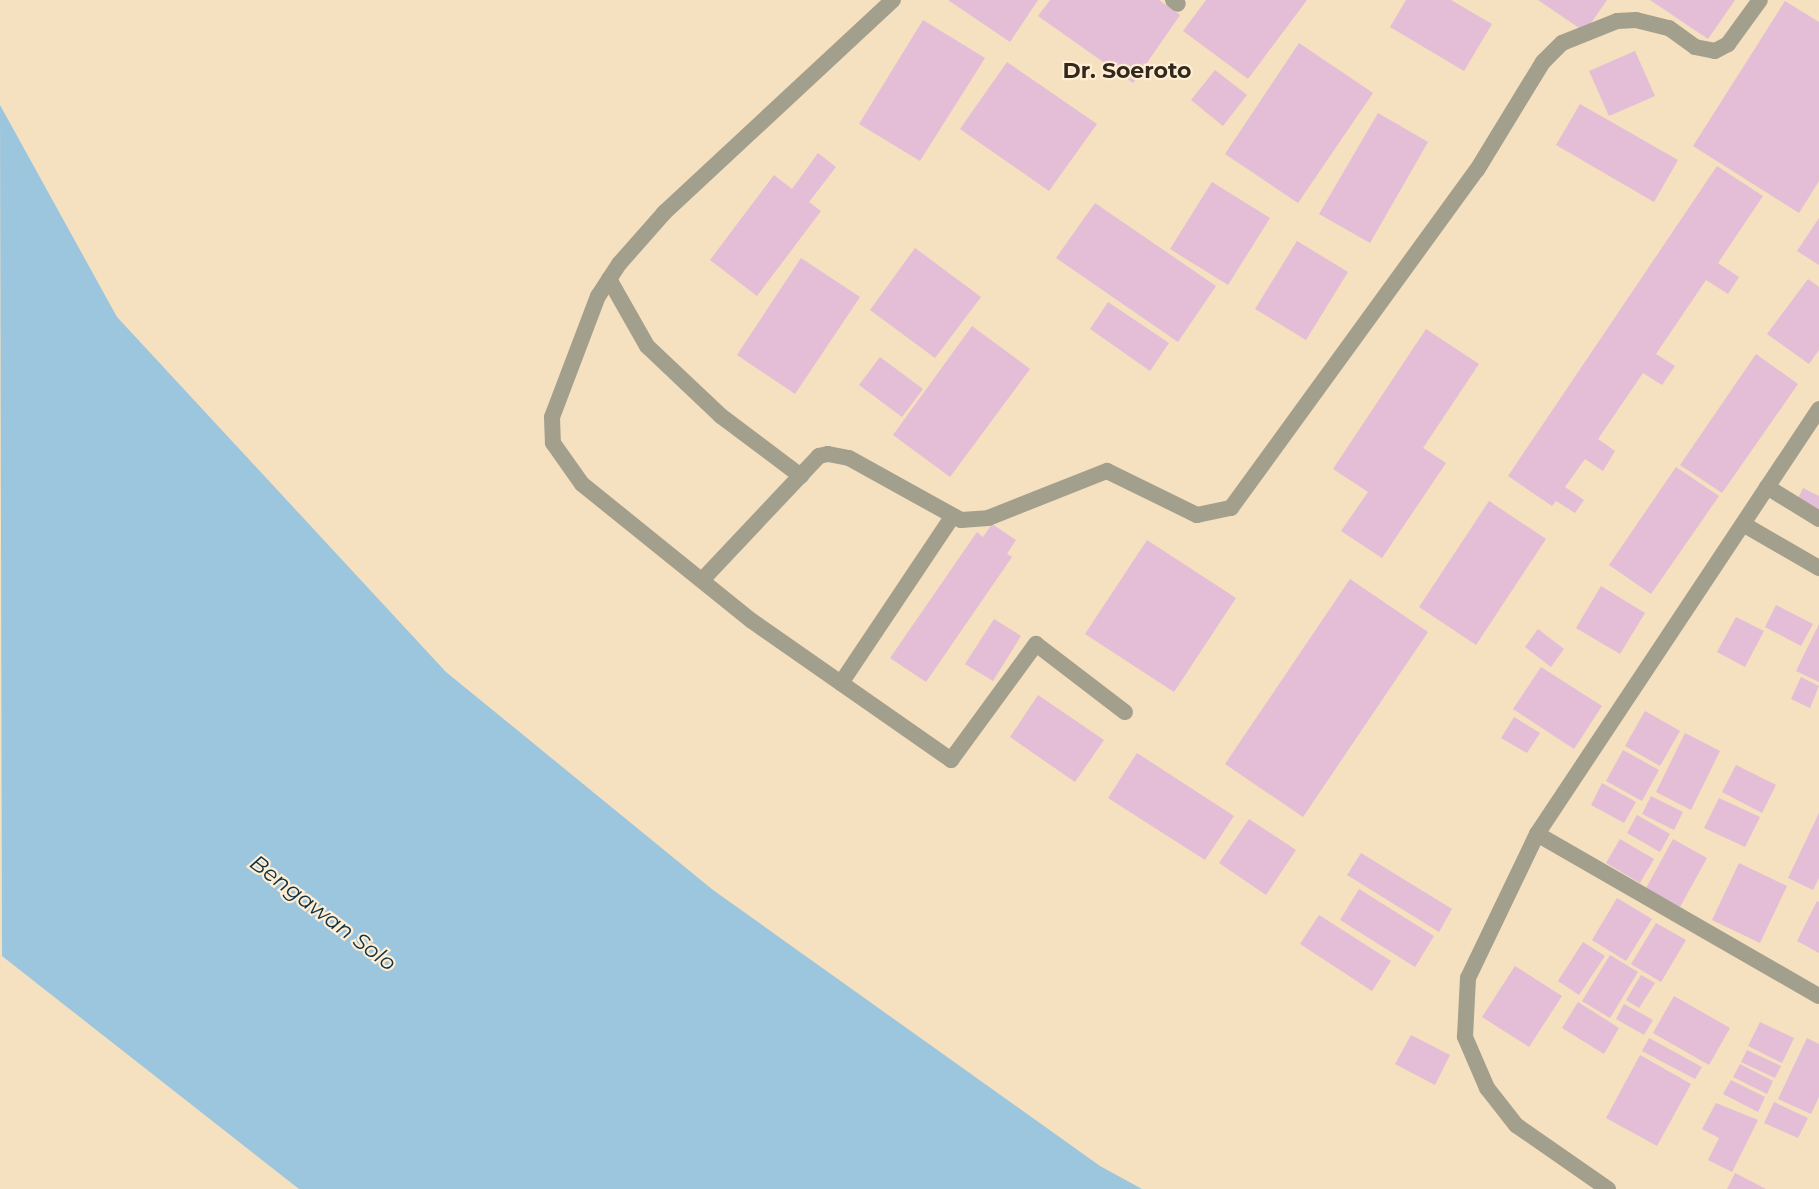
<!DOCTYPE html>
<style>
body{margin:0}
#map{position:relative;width:1819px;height:1189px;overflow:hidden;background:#f5e0c0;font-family:Montserrat,sans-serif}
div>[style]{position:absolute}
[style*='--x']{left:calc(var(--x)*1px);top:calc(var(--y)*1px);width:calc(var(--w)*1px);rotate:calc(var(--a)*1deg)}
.water>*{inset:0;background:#9cc5de}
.building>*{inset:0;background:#e4bdd7}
.service>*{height:16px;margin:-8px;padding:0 8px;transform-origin:8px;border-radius:8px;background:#a29f8d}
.minor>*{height:16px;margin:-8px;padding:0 8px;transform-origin:8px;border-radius:8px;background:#a29f8d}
span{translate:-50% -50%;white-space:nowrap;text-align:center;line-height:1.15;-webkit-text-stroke:4.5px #ffeed4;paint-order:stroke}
.neighbourhood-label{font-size:22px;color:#31291d;font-weight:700}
.water-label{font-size:22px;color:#0e3143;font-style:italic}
</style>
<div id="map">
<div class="water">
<div style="clip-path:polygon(0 105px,117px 317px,446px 672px,713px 890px,1100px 1166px,1142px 1189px,299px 1189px,2px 956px)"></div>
</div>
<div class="building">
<div style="clip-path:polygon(948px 0,1038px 0,1010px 42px)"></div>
<div style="clip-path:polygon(1050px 0,1159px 0,1180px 15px,1133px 83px,1038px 16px)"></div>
<div style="clip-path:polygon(1206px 0,1307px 0,1248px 79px,1183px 31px)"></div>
<div style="clip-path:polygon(1406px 0,1451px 0,1492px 24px,1464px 71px,1390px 27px)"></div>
<div style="clip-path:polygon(1538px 0,1607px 0,1585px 32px)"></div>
<div style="clip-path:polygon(1650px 0,1735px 0,1708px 39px)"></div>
<div style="clip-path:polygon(1785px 1px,1819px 22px,1819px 181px,1799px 213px,1693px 146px)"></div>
<div style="clip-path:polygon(923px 20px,985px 58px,920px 161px,859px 124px)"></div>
<div style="clip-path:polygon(1299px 43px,1373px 93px,1298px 203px,1225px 154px)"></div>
<div style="clip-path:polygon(1635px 51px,1655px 96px,1609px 116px,1589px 71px)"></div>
<div style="clip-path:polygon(1007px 62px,1097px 124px,1049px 191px,960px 129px)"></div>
<div style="clip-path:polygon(1215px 70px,1247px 95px,1223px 126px,1191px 100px)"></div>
<div style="clip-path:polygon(1580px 104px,1678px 160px,1654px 202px,1556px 145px)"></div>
<div style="clip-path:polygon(1378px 113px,1428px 142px,1370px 243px,1319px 214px)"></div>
<div style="clip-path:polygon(818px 153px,836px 167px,809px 202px,821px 211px,757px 296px,710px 260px,774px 175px,792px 189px)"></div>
<div style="clip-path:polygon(1717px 166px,1763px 196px,1718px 263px,1739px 277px,1728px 294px,1706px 280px,1656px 354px,1675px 366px,1662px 385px,1643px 373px,1598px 439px,1615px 451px,1603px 471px,1585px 459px,1565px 487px,1584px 500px,1575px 513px,1556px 501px,1552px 506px,1508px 476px)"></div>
<div style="clip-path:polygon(1212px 182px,1270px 218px,1228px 285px,1170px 249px)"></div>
<div style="clip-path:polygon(1095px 203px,1216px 286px,1178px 342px,1056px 258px)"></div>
<div style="clip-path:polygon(1819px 218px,1819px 265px,1797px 251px)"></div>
<div style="clip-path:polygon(1297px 241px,1348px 272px,1306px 340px,1255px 309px)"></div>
<div style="clip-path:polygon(915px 248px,981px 297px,935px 358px,870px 310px)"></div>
<div style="clip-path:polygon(801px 258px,860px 297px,795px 394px,737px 355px)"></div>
<div style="clip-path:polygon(1808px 279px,1819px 287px,1819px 350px,1809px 364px,1767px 334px)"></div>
<div style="clip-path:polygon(1108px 302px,1169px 343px,1150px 371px,1090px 329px)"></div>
<div style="clip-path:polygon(972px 326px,1030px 369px,950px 477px,893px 435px)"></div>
<div style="clip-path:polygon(1426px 329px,1479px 364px,1423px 448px,1446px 463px,1382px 558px,1341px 531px,1368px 492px,1333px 469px)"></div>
<div style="clip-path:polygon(1756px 354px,1798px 384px,1722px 493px,1680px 465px)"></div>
<div style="clip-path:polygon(880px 357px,923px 389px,902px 417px,859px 385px)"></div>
<div style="clip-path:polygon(1676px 467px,1719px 496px,1651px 594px,1609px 565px)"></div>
<div style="clip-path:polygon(1803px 488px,1819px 496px,1819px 524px,1792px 511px)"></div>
<div style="clip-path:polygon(1489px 501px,1546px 539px,1476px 645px,1419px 607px)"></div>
<div style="clip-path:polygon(992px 524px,1016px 540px,1007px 554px,1012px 557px,926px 682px,890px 658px,977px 532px,983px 537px)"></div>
<div style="clip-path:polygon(1147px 540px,1236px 598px,1174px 692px,1085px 634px)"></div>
<div style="clip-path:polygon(1350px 579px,1428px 632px,1303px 817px,1225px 764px)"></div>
<div style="clip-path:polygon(1601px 586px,1645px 613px,1620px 654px,1576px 628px)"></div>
<div style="clip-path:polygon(1776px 605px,1813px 624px,1801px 646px,1765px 627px)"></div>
<div style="clip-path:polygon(1736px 617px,1764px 631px,1745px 667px,1717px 652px)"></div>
<div style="clip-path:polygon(994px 619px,1021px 636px,993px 681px,965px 664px)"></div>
<div style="clip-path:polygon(1819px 624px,1819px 682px,1796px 671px)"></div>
<div style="clip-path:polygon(1538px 629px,1564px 649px,1551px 667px,1525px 647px)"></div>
<div style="clip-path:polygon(1541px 667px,1602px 706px,1574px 749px,1513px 709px)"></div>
<div style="clip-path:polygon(1801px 677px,1819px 686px,1810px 708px,1791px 699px)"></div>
<div style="clip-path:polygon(1038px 695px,1104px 740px,1075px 782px,1010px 737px)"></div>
<div style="clip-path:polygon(1645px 711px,1680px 731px,1660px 766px,1625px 746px)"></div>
<div style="clip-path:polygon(1514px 717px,1540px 733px,1527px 753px,1501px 738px)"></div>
<div style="clip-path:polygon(1685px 733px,1720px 751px,1691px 810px,1656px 792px)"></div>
<div style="clip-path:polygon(1623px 750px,1659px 770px,1642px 801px,1606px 781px)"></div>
<div style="clip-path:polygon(1137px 753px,1234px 816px,1205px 860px,1108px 798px)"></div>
<div style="clip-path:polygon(1736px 765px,1776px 785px,1762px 813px,1722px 792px)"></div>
<div style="clip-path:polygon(1602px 783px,1636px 802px,1624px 823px,1591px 805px)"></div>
<div style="clip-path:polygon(1651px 796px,1683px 812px,1674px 830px,1642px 814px)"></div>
<div style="clip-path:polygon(1719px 798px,1760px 817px,1745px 847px,1704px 828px)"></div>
<div style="clip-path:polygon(1819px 813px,1819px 878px,1813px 890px,1788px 878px)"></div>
<div style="clip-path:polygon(1637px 815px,1670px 834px,1660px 852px,1627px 833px)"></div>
<div style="clip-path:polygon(1249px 819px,1296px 850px,1266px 895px,1219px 863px)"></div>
<div style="clip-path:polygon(1620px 839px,1654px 859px,1640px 883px,1606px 863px)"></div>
<div style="clip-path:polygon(1673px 839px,1707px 858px,1680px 907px,1646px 888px)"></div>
<div style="clip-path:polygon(1361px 853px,1452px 909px,1439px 932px,1347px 875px)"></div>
<div style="clip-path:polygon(1739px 863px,1787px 886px,1760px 943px,1712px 920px)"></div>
<div style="clip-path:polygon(1359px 889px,1434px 936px,1415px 967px,1340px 920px)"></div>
<div style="clip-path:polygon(1617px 898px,1652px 919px,1626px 961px,1592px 940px)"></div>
<div style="clip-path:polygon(1817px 901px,1819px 902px,1819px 953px,1797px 941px)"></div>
<div style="clip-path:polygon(1319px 915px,1391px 961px,1372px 991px,1300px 944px)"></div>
<div style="clip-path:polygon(1656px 923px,1686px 940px,1661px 982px,1631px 964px)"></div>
<div style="clip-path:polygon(1583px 942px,1605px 956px,1579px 995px,1558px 981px)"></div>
<div style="clip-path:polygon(1610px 955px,1638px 972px,1610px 1018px,1582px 1001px)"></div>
<div style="clip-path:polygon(1515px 966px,1562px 996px,1529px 1047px,1482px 1017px)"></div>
<div style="clip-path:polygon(1641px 975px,1655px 983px,1639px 1008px,1626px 1000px)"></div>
<div style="clip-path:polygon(1674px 996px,1730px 1028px,1709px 1065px,1653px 1033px)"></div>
<div style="clip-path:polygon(1578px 1002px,1619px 1028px,1604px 1054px,1562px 1028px)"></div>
<div style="clip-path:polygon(1624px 1004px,1653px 1020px,1644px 1035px,1616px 1019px)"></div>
<div style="clip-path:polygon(1760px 1022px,1794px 1038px,1782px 1063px,1748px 1046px)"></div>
<div style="clip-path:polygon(1411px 1035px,1450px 1055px,1435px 1085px,1395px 1064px)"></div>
<div style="clip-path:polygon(1649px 1038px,1702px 1067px,1695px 1079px,1642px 1051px)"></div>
<div style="clip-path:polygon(1807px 1038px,1819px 1044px,1819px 1097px,1811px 1114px,1778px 1099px)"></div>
<div style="clip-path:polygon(1747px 1050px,1781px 1066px,1775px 1078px,1741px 1062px)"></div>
<div style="clip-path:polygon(1640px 1055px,1691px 1084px,1657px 1146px,1606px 1118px)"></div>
<div style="clip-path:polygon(1740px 1064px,1773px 1081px,1767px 1094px,1733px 1077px)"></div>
<div style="clip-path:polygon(1731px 1080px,1765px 1097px,1758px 1112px,1723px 1094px)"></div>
<div style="clip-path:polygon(1774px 1102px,1808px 1118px,1798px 1138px,1764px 1123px)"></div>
<div style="clip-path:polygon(1716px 1103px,1758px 1120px,1732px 1172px,1708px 1160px,1719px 1138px,1702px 1129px)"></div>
<div style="clip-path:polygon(1735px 1173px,1766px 1189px,1727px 1189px)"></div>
</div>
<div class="service">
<div style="--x:893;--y:0;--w:313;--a:137.1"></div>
<div style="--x:664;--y:213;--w:68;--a:131.4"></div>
<div style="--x:619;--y:264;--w:38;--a:123"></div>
<div style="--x:598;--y:296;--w:129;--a:110.8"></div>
<div style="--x:552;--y:417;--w:26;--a:88"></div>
<div style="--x:553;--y:443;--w:50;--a:54.7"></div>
<div style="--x:582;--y:484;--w:218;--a:38.9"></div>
<div style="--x:752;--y:621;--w:243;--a:34.9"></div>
<div style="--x:951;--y:760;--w:144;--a:-53.8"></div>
<div style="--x:1036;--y:644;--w:112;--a:37.4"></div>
<div style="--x:1173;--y:0;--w:6;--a:39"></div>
<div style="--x:609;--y:279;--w:77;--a:60.4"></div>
<div style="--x:647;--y:346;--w:102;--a:43.4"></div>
<div style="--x:721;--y:416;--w:100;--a:36.9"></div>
<div style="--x:704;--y:578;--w:168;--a:-46.7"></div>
<div style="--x:819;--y:456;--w:9;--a:-13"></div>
<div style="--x:828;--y:454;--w:21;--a:11"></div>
<div style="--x:849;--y:458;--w:128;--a:29"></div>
<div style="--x:961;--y:520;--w:27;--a:-4"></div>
<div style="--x:988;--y:518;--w:128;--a:-21.6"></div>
<div style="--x:1107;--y:471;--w:100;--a:26.1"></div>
<div style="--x:1197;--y:515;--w:35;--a:-12"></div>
<div style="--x:1231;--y:508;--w:418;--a:-54"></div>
<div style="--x:1477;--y:170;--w:127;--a:-58.6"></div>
<div style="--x:1543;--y:62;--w:27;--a:-45"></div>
<div style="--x:1562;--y:43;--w:59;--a:-21.8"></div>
<div style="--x:1617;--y:21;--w:19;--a:-3"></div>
<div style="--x:1636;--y:20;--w:34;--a:14"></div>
<div style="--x:1669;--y:28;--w:32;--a:36"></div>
<div style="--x:1695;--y:47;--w:20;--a:11"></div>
<div style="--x:1715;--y:51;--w:15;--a:-28"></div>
<div style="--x:1728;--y:44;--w:54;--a:-54"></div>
<div style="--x:841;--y:683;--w:200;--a:-56.2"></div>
</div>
<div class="minor">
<div style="--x:1767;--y:487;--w:61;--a:31.6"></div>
<div style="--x:1743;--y:524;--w:88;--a:30.1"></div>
<div style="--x:1537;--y:834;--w:325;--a:29.9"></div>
<div style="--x:1608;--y:1189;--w:112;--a:-145.2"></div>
<div style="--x:1516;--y:1125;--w:47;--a:-128.1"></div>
<div style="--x:1487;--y:1088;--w:56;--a:-113.3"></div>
<div style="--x:1465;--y:1037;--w:59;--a:-87.1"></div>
<div style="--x:1468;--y:978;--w:160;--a:-64.4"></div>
<div style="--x:1537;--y:834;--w:510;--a:-56.43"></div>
</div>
<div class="neighbourhood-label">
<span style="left:1127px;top:71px">Dr. Soeroto</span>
</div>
<div class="water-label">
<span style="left:323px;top:913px;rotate:37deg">Bengawan Solo</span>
</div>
</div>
